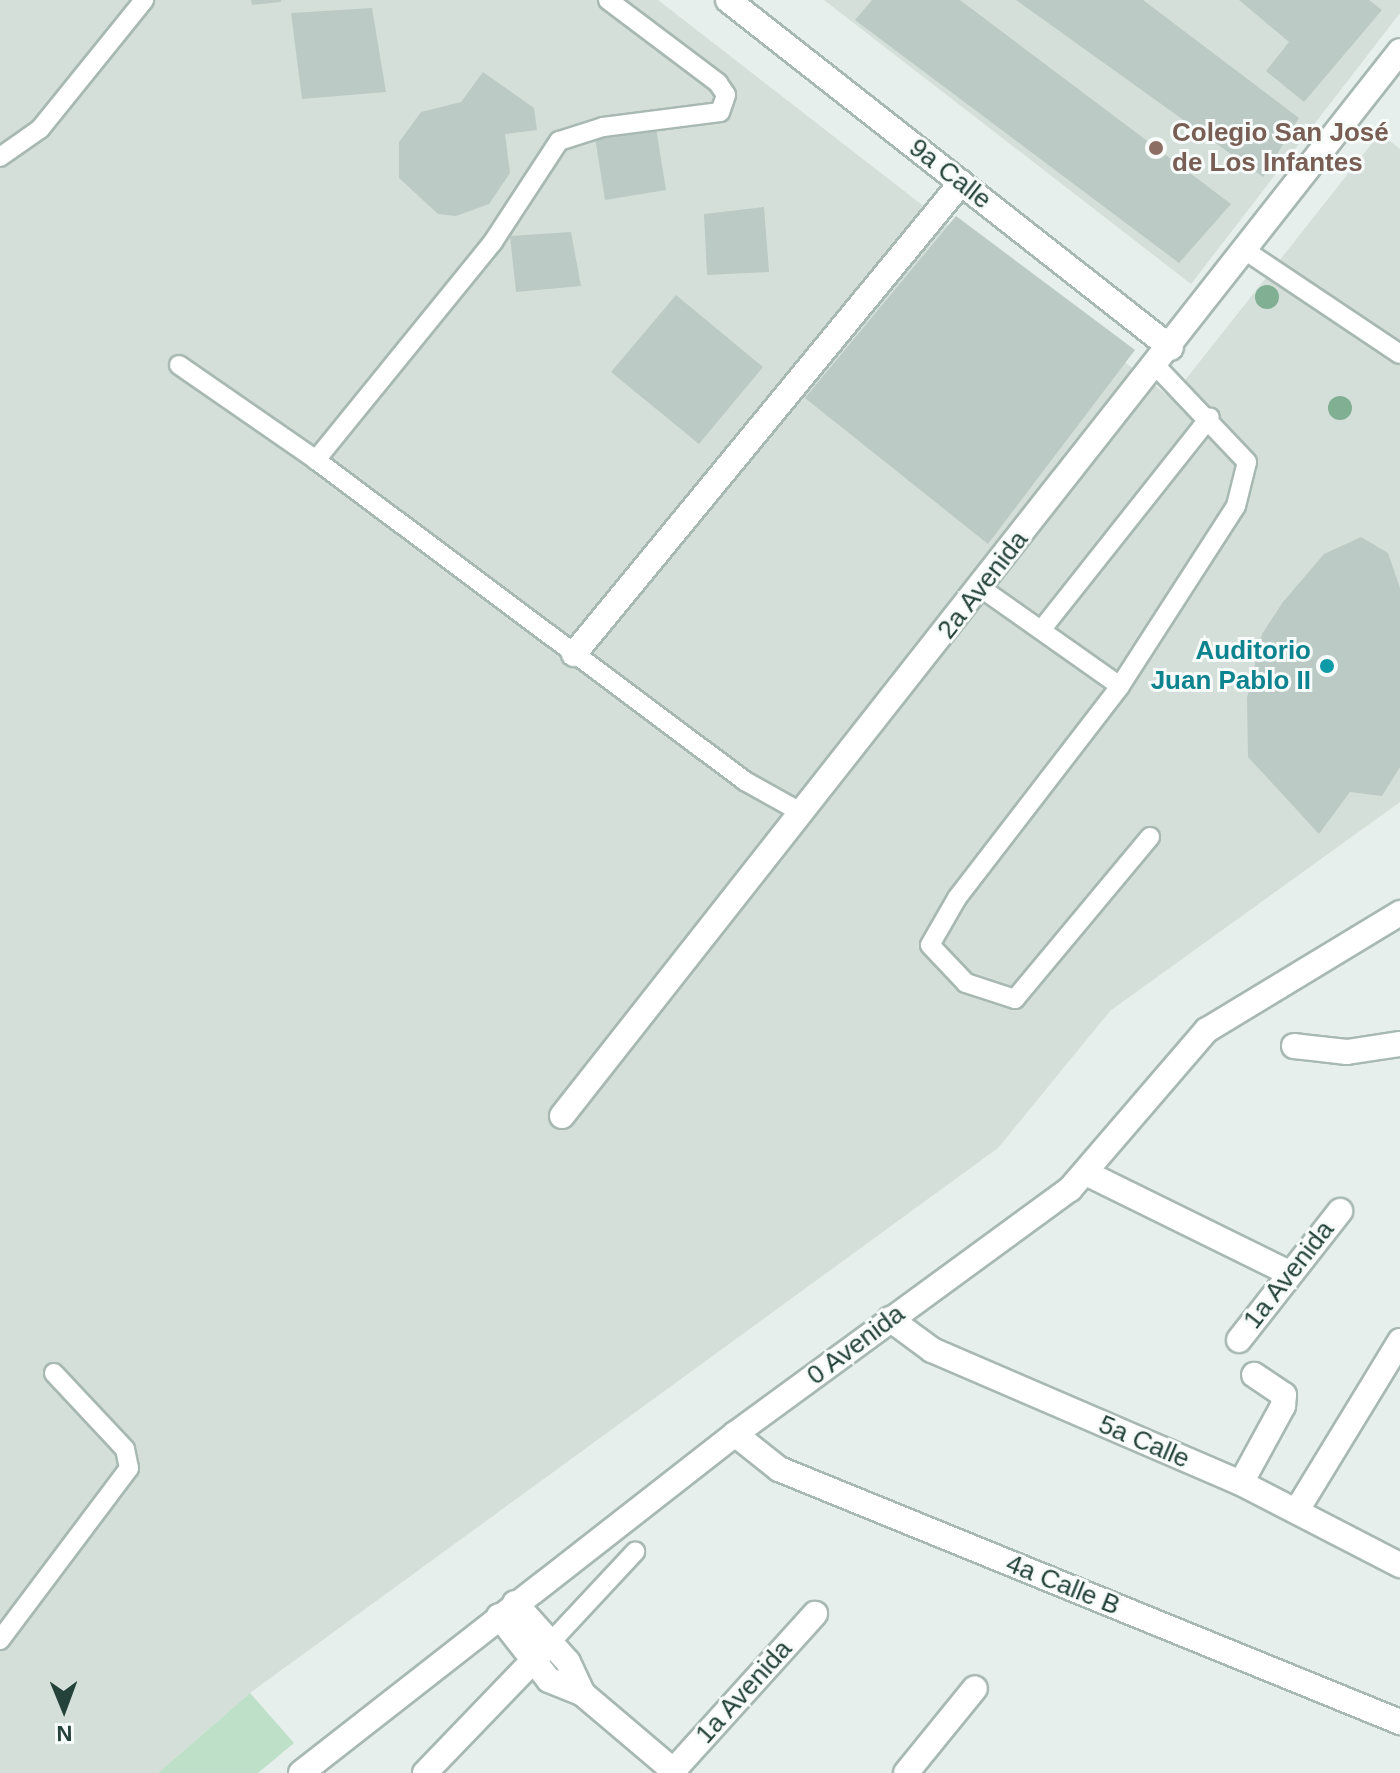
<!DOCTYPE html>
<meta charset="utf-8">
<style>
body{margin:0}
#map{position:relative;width:1400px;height:1773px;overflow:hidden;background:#e6efeb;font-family:Helvetica,sans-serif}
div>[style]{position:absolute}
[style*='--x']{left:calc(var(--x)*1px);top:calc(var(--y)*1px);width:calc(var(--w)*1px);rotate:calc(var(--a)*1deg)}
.built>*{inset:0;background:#d4dfda}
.green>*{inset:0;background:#bfe0c8}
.building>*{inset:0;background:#bbcac4}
.roads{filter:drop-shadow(2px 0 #a8b8b2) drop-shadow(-2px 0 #a8b8b2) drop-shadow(0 2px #a8b8b2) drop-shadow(0 -2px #a8b8b2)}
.lane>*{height:18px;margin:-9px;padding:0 9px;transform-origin:9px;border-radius:9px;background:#fff}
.street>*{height:24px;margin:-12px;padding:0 12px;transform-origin:12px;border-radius:12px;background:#fff}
.secondary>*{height:24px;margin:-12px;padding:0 12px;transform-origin:12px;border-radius:12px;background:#fff}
.trees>*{width:24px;height:24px;margin:-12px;border-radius:50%;background:#80af93}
.dots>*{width:22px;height:22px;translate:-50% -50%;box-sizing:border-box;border:4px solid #f7fbf9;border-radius:50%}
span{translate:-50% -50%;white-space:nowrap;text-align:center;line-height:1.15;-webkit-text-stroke:6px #f7fbf9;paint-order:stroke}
.education-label{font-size:26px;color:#785e54;font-weight:700}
.left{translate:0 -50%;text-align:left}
.street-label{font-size:26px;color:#24423a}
.culture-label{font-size:26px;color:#0d838f;font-weight:700}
.right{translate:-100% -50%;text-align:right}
.north{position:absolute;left:24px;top:1669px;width:80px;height:80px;-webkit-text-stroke:6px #f7fbf9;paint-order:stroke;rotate:179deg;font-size:22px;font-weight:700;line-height:32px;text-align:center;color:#24423a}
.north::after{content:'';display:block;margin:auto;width:28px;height:36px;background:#24423a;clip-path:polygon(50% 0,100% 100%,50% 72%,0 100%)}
</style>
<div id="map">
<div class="built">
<div style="clip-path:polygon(0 0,658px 0,1171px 398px,1380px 133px,1400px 149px,1400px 802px,1110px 1011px,998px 1148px,250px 1693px,158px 1773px,0 1773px)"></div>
<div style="clip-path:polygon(824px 0,1400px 0,1400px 13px,1191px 284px)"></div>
</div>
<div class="green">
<div style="clip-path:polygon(250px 1693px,294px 1743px,258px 1773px,158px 1773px)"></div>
</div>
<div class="building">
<div style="clip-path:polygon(251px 0,281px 0,281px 2px,252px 5px)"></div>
<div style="clip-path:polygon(872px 0,960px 0,1231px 204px,1179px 263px,855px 20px)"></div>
<div style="clip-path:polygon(1016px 0,1143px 0,1299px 118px,1263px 177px)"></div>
<div style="clip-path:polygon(1239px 0,1369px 0,1382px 10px,1304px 102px,1266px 71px,1289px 42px)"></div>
<div style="clip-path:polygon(372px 8px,386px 92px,302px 99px,291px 13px)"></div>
<div style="clip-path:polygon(483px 72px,534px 108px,537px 130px,505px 134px,510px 173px,489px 204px,456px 216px,438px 214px,399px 178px,399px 142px,421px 112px,461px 102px)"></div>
<div style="clip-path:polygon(656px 128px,666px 190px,605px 200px,595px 138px)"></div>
<div style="clip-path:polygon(764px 207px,769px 272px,707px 275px,704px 214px)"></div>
<div style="clip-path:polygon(956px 216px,1135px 350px,988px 544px,805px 398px)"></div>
<div style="clip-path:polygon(571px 232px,581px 286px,516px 292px,510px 236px)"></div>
<div style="clip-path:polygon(676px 295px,763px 367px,699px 444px,611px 372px)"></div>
<div style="clip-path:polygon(1361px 537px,1388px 553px,1400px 588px,1400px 767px,1382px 796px,1350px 792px,1319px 834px,1248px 757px,1247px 698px,1262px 634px,1283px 602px,1324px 554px)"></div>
</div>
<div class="roads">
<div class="lane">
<div style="--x:608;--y:0;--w:138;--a:37"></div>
<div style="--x:718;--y:83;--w:14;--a:56"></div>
<div style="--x:726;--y:95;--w:18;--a:109"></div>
<div style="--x:720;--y:112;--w:118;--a:172.7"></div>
<div style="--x:603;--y:127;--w:46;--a:162.3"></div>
<div style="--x:559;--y:141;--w:121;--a:123.2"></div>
<div style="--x:493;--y:242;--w:281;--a:129.1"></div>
<div style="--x:316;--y:460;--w:536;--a:36.81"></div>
<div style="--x:745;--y:781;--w:65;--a:29.3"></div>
<div style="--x:0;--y:157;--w:49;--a:-35"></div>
<div style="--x:40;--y:129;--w:166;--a:-51.1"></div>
<div style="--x:1246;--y:251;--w:185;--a:33.8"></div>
<div style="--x:179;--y:365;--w:167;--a:34.7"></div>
<div style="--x:981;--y:588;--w:170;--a:35.2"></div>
<div style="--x:1042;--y:629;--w:270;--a:-51.6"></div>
<div style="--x:1150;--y:837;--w:211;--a:129.8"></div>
<div style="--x:1015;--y:999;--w:52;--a:-161.9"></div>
<div style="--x:966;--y:983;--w:52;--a:-133.5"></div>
<div style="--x:930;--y:945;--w:54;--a:-60.1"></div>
<div style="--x:957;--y:898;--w:267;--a:-52.4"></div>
<div style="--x:1120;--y:686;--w:214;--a:-57.2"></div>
<div style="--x:1236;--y:506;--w:45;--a:-76"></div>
<div style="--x:1247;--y:462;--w:132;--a:-133.5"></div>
<div style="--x:0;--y:1640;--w:215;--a:-53.1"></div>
<div style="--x:129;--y:1468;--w:19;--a:-102"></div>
<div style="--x:125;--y:1449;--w:104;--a:-133.1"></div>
<div style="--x:550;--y:1643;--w:125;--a:-47"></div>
</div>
<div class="street">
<div style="--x:728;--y:0;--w:563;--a:38.15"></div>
<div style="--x:574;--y:654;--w:610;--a:-50.59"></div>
<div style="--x:1294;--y:1046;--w:53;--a:6.5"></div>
<div style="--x:1347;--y:1052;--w:54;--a:-8.6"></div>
<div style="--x:562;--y:1116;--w:1355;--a:-51.8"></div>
<div style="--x:1088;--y:1174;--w:224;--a:26.2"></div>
<div style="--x:890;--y:1319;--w:52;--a:36.4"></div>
<div style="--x:932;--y:1350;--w:336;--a:23.3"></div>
<div style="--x:1241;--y:1483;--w:179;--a:27.3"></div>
<div style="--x:1239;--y:1340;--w:164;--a:-51.9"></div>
<div style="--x:735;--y:1434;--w:56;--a:38.5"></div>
<div style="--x:779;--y:1469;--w:671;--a:22.17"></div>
<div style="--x:1241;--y:1483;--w:88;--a:-61.4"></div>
<div style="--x:1283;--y:1406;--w:11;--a:-85"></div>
<div style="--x:1284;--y:1395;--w:36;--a:-146"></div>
<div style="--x:1297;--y:1510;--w:198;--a:-58.6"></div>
<div style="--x:515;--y:1603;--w:79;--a:48.1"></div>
<div style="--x:568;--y:1662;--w:35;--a:65"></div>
<div style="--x:499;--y:1616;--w:81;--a:52"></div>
<div style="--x:549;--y:1680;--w:37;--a:22"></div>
<div style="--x:583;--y:1694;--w:122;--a:40.3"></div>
<div style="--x:673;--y:1771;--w:212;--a:-47.9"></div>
<div style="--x:425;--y:1773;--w:180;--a:-46.1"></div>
<div style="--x:906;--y:1773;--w:109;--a:-50.9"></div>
</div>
<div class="secondary">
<div style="--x:301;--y:1773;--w:551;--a:-37.99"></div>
<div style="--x:735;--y:1434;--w:415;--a:-36.2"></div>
<div style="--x:1070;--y:1189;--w:210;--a:-49.3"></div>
<div style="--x:1207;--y:1030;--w:226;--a:-31.2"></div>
</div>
</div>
<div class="trees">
<div style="left:1267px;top:297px"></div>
<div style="left:1340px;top:408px"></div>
</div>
<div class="dots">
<div style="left:1156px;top:148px;background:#8d6e63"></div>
<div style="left:1327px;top:666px;background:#0f9aa8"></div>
</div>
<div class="education-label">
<span class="left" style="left:1172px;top:148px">Colegio San José<br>de Los Infantes</span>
</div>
<div class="street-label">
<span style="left:950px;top:174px;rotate:38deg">9a Calle</span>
<span style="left:983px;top:585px;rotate:-52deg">2a Avenida</span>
<span style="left:1289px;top:1275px;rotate:-52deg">1a Avenida</span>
<span style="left:856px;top:1345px;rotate:-37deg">0 Avenida</span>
<span style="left:1144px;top:1442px;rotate:23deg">5a Calle</span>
<span style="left:1063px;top:1585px;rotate:22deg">4a Calle B</span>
<span style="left:744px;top:1692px;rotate:-48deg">1a Avenida</span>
</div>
<div class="culture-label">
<span class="right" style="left:1311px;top:666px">Auditorio<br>Juan Pablo II</span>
</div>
<div class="north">N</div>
</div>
